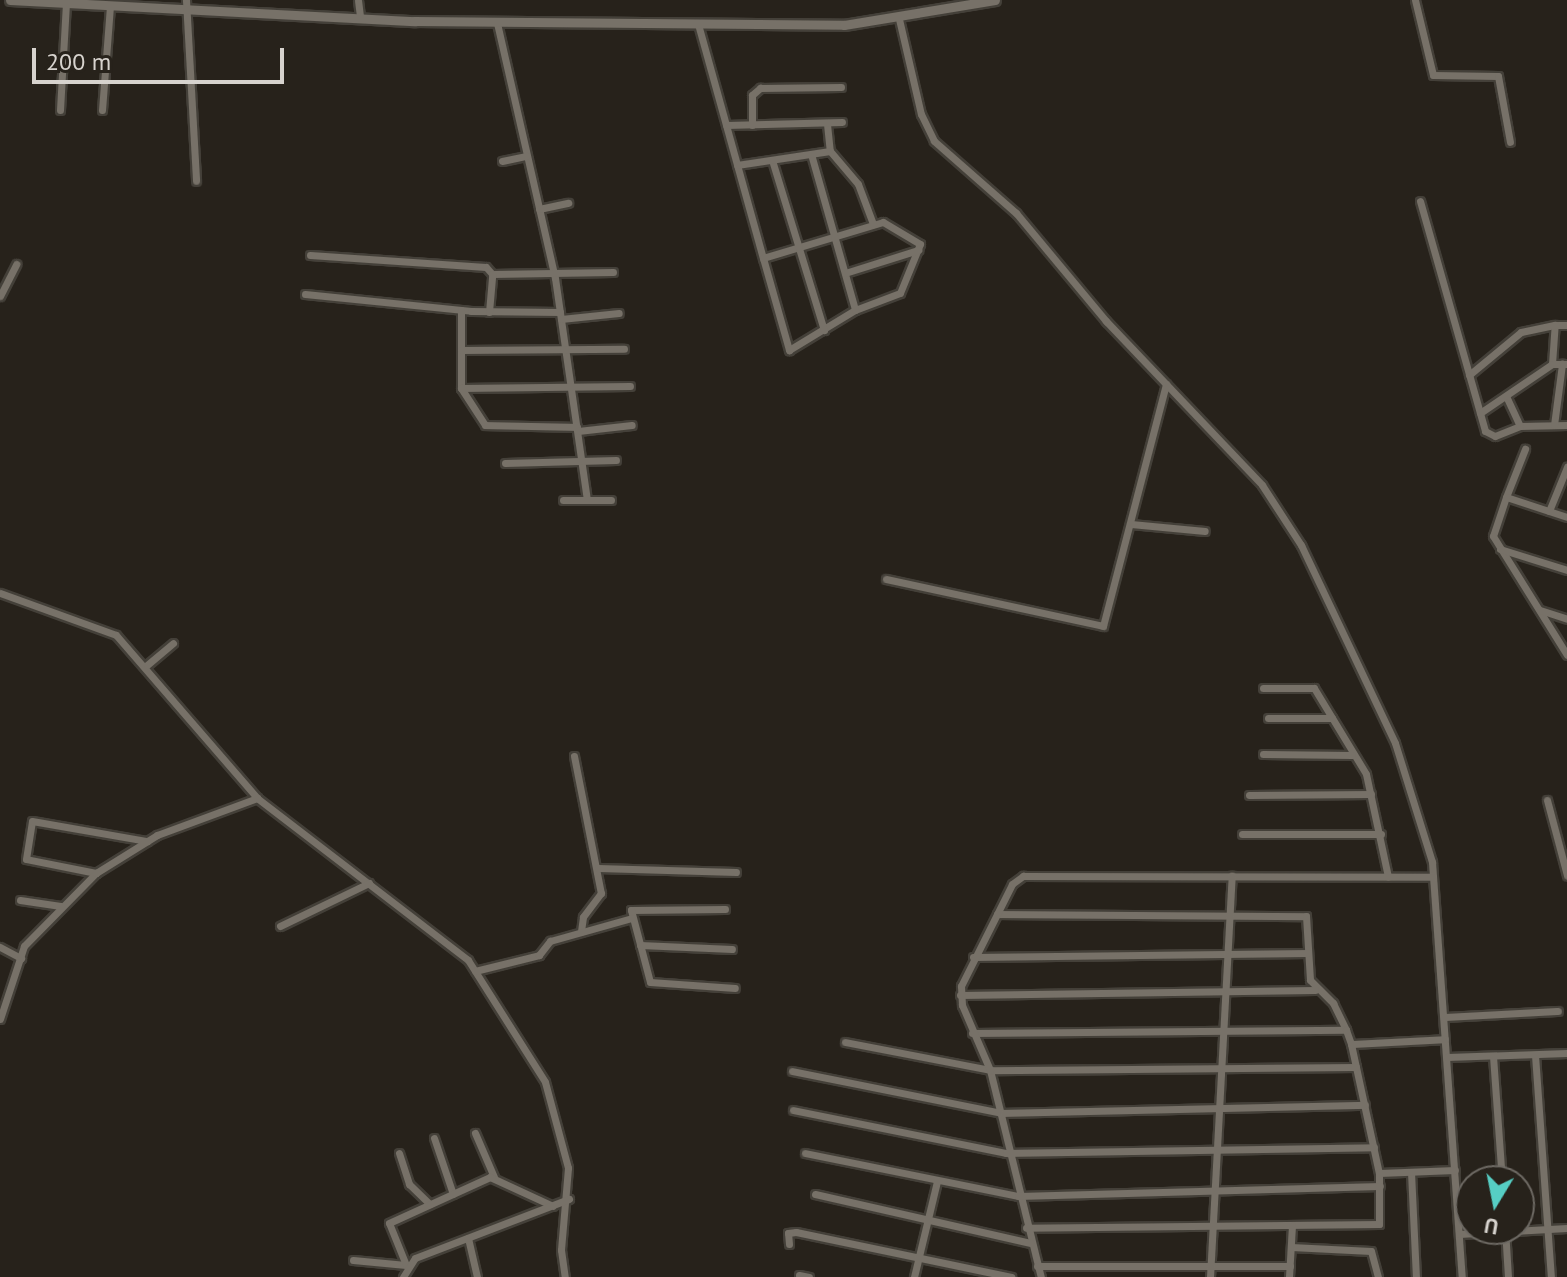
<!DOCTYPE html>
<style>
body{margin:0}
#map{position:relative;width:1567px;height:1277px;overflow:hidden;background:#27221b;font-family:"PT Sans",sans-serif}
div>[style]{position:absolute}
[style*='--x']{left:calc(var(--x)*1px);top:calc(var(--y)*1px);width:calc(var(--w)*1px);rotate:calc(var(--a)*1deg)}
.roads{filter:drop-shadow(2px 0 #444039) drop-shadow(-2px 0 #444039) drop-shadow(0 2px #444039) drop-shadow(0 -2px #444039)}
.minor>*{height:7px;margin:-3.5px;padding:0 3.5px;transform-origin:3.5px;border-radius:3.5px;background:#777168}
.tertiary>*{height:9px;margin:-4.5px;padding:0 4.5px;transform-origin:4.5px;border-radius:4.5px;background:#777168}
span{translate:-50% -50%;white-space:nowrap;text-align:center;line-height:1.15;-webkit-text-stroke:8px #27221b;paint-order:stroke}
.north{position:absolute;left:1455px;top:1165px;width:80px;height:80px;box-sizing:border-box;background:#27221b;border:2px solid #6d6963;border-radius:50%;rotate:190deg;font-size:22px;font-weight:700;line-height:32px;text-align:center;color:#d7d3ce}
.north::after{content:'';display:block;margin:auto;width:28px;height:36px;background:#56cec4;clip-path:polygon(50% 0,100% 100%,50% 72%,0 100%)}
.scale{position:absolute;left:32px;top:48px;width:252px;height:36px;box-sizing:border-box;border:4px solid #d7d3ce;border-top:0;padding-left:10px;font-size:24px;line-height:28px;white-space:nowrap;color:#d7d3ce;-webkit-text-stroke:6px #27221b;paint-order:stroke}
</style>
<div id="map">
<div class="roads">
<div class="minor">
<div style="--x:186;--y:0;--w:181;--a:86.8"></div>
<div style="--x:358;--y:0;--w:17;--a:83"></div>
<div style="--x:1415;--y:0;--w:77;--a:76.5"></div>
<div style="--x:1433;--y:75;--w:65;--a:0.9"></div>
<div style="--x:1498;--y:76;--w:67;--a:79.7"></div>
<div style="--x:899;--y:19;--w:98;--a:77"></div>
<div style="--x:921;--y:114;--w:30;--a:64"></div>
<div style="--x:934;--y:141;--w:109;--a:41.3"></div>
<div style="--x:1016;--y:213;--w:141;--a:50.2"></div>
<div style="--x:1106;--y:321;--w:226;--a:46.4"></div>
<div style="--x:1262;--y:485;--w:72;--a:57"></div>
<div style="--x:1301;--y:545;--w:219;--a:64.6"></div>
<div style="--x:1395;--y:743;--w:125;--a:72.7"></div>
<div style="--x:1432;--y:862;--w:416;--a:85.9"></div>
<div style="--x:497;--y:23;--w:262;--a:77.2"></div>
<div style="--x:555;--y:278;--w:224;--a:81.8"></div>
<div style="--x:698;--y:24;--w:243;--a:74.5"></div>
<div style="--x:763;--y:258;--w:96;--a:74.2"></div>
<div style="--x:789;--y:350;--w:77;--a:-31.2"></div>
<div style="--x:855;--y:310;--w:48;--a:-20.7"></div>
<div style="--x:900;--y:293;--w:53;--a:-67.8"></div>
<div style="--x:920;--y:244;--w:43;--a:-149.3"></div>
<div style="--x:883;--y:222;--w:125;--a:163.3"></div>
<div style="--x:60;--y:110;--w:107;--a:-86.8"></div>
<div style="--x:102;--y:110;--w:104;--a:-85.6"></div>
<div style="--x:827;--y:124;--w:27;--a:84"></div>
<div style="--x:726;--y:125;--w:116;--a:-1.5"></div>
<div style="--x:752;--y:125;--w:30;--a:-90"></div>
<div style="--x:752;--y:95;--w:11;--a:-41"></div>
<div style="--x:760;--y:88;--w:81;--a:-0.7"></div>
<div style="--x:811;--y:154;--w:162;--a:74.2"></div>
<div style="--x:772;--y:160;--w:178;--a:73"></div>
<div style="--x:502;--y:161;--w:25;--a:-12"></div>
<div style="--x:737;--y:165;--w:94;--a:-8.6"></div>
<div style="--x:830;--y:151;--w:43;--a:49.7"></div>
<div style="--x:858;--y:184;--w:43;--a:69.4"></div>
<div style="--x:1420;--y:201;--w:239;--a:74.2"></div>
<div style="--x:1485;--y:431;--w:11;--a:27"></div>
<div style="--x:1495;--y:436;--w:27;--a:-22"></div>
<div style="--x:1520;--y:426;--w:47;--a:-1.2"></div>
<div style="--x:539;--y:209;--w:30;--a:-12"></div>
<div style="--x:310;--y:255;--w:176;--a:3.9"></div>
<div style="--x:486;--y:267;--w:9;--a:49"></div>
<div style="--x:492;--y:274;--w:121;--a:-0.9"></div>
<div style="--x:845;--y:273;--w:77;--a:-17.5"></div>
<div style="--x:305;--y:294;--w:167;--a:5.8"></div>
<div style="--x:471;--y:311;--w:89;--a:0.6"></div>
<div style="--x:0;--y:296;--w:36;--a:-63"></div>
<div style="--x:461;--y:310;--w:78;--a:90"></div>
<div style="--x:461;--y:388;--w:44;--a:57"></div>
<div style="--x:485;--y:425;--w:92;--a:1.2"></div>
<div style="--x:489;--y:312;--w:38;--a:-85"></div>
<div style="--x:561;--y:319;--w:58;--a:-5.9"></div>
<div style="--x:461;--y:350;--w:163;--a:-0.4"></div>
<div style="--x:1552;--y:364;--w:39;--a:-86"></div>
<div style="--x:1555;--y:325;--w:12;--a:0"></div>
<div style="--x:1469;--y:375;--w:67;--a:-39.6"></div>
<div style="--x:1521;--y:332;--w:35;--a:-12"></div>
<div style="--x:461;--y:388;--w:169;--a:-0.7"></div>
<div style="--x:1506;--y:396;--w:33;--a:65"></div>
<div style="--x:1480;--y:413;--w:87;--a:-34.2"></div>
<div style="--x:1552;--y:364;--w:15;--a:0"></div>
<div style="--x:1554;--y:425;--w:62;--a:-82.5"></div>
<div style="--x:578;--y:431;--w:54;--a:-6.3"></div>
<div style="--x:505;--y:463;--w:111;--a:-1.5"></div>
<div style="--x:1506;--y:497;--w:52;--a:-68.4"></div>
<div style="--x:563;--y:500;--w:48;--a:0"></div>
<div style="--x:1549;--y:511;--w:48;--a:-67.8"></div>
<div style="--x:1567;--y:517;--w:64;--a:-161.8"></div>
<div style="--x:1506;--y:497;--w:41;--a:108.4"></div>
<div style="--x:1493;--y:536;--w:140;--a:58.1"></div>
<div style="--x:1131;--y:524;--w:74;--a:5.4"></div>
<div style="--x:1500;--y:549;--w:70;--a:17.4"></div>
<div style="--x:886;--y:579;--w:222;--a:12.2"></div>
<div style="--x:1103;--y:626;--w:250;--a:-75.4"></div>
<div style="--x:0;--y:593;--w:123;--a:19.9"></div>
<div style="--x:116;--y:635;--w:216;--a:49.1"></div>
<div style="--x:257;--y:798;--w:266;--a:37.5"></div>
<div style="--x:468;--y:960;--w:144;--a:57.7"></div>
<div style="--x:545;--y:1082;--w:89;--a:75"></div>
<div style="--x:568;--y:1168;--w:82;--a:94.9"></div>
<div style="--x:561;--y:1250;--w:27;--a:82"></div>
<div style="--x:1540;--y:610;--w:28;--a:18"></div>
<div style="--x:147;--y:665;--w:34;--a:-40"></div>
<div style="--x:1263;--y:688;--w:51;--a:0"></div>
<div style="--x:1314;--y:688;--w:100;--a:58.8"></div>
<div style="--x:1366;--y:774;--w:105;--a:77.9"></div>
<div style="--x:1268;--y:718;--w:64;--a:0"></div>
<div style="--x:1263;--y:754;--w:89;--a:0.6"></div>
<div style="--x:574;--y:756;--w:140;--a:78.9"></div>
<div style="--x:601;--y:893;--w:30;--a:127"></div>
<div style="--x:583;--y:917;--w:15;--a:98"></div>
<div style="--x:1249;--y:795;--w:122;--a:-0.5"></div>
<div style="--x:1547;--y:800;--w:78;--a:75.1"></div>
<div style="--x:1242;--y:834;--w:139;--a:0"></div>
<div style="--x:598;--y:868;--w:138;--a:1.7"></div>
<div style="--x:96;--y:873;--w:71;--a:-168.7"></div>
<div style="--x:26;--y:859;--w:38;--a:-81"></div>
<div style="--x:32;--y:821;--w:117;--a:9.9"></div>
<div style="--x:20;--y:900;--w:41;--a:8.3"></div>
<div style="--x:725;--y:909;--w:94;--a:179.4"></div>
<div style="--x:631;--y:910;--w:74;--a:75.2"></div>
<div style="--x:650;--y:982;--w:85;--a:4"></div>
<div style="--x:997;--y:914;--w:309;--a:0.4"></div>
<div style="--x:1306;--y:916;--w:64;--a:86.4"></div>
<div style="--x:1310;--y:980;--w:33;--a:45"></div>
<div style="--x:1333;--y:1003;--w:30;--a:64"></div>
<div style="--x:280;--y:926;--w:99;--a:-25.8"></div>
<div style="--x:640;--y:945;--w:92;--a:2.5"></div>
<div style="--x:0;--y:947;--w:24;--a:28"></div>
<div style="--x:973;--y:957;--w:335;--a:-0.7"></div>
<div style="--x:475;--y:971;--w:66;--a:-14"></div>
<div style="--x:539;--y:955;--w:18;--a:-52"></div>
<div style="--x:550;--y:941;--w:85;--a:-15.7"></div>
<div style="--x:960;--y:995;--w:355;--a:-0.8"></div>
<div style="--x:1444;--y:1017;--w:114;--a:-3"></div>
<div style="--x:0;--y:1019;--w:77;--a:-71.8"></div>
<div style="--x:24;--y:946;--w:103;--a:-45.4"></div>
<div style="--x:96;--y:873;--w:72;--a:-31.9"></div>
<div style="--x:157;--y:835;--w:107;--a:-20.3"></div>
<div style="--x:972;--y:1033;--w:374;--a:-0.5"></div>
<div style="--x:1346;--y:1030;--w:15;--a:70"></div>
<div style="--x:1351;--y:1044;--w:132;--a:77.8"></div>
<div style="--x:1379;--y:1173;--w:51;--a:90"></div>
<div style="--x:1379;--y:1224;--w:353;--a:179.4"></div>
<div style="--x:845;--y:1042;--w:148;--a:10.9"></div>
<div style="--x:990;--y:1070;--w:213;--a:76.2"></div>
<div style="--x:1351;--y:1044;--w:94;--a:-3"></div>
<div style="--x:1535;--y:1055;--w:223;--a:85.9"></div>
<div style="--x:1493;--y:1056;--w:125;--a:85.9"></div>
<div style="--x:1447;--y:1057;--w:120;--a:-1.9"></div>
<div style="--x:1356;--y:1067;--w:366;--a:179.5"></div>
<div style="--x:990;--y:1070;--w:71;--a:-113.3"></div>
<div style="--x:962;--y:1005;--w:19;--a:-93"></div>
<div style="--x:961;--y:986;--w:114;--a:-63.4"></div>
<div style="--x:1012;--y:884;--w:14;--a:-36"></div>
<div style="--x:1023;--y:876;--w:410;--a:0.1"></div>
<div style="--x:792;--y:1071;--w:215;--a:11.3"></div>
<div style="--x:1003;--y:1113;--w:362;--a:-1.3"></div>
<div style="--x:793;--y:1110;--w:217;--a:11.4"></div>
<div style="--x:1006;--y:1153;--w:368;--a:-0.9"></div>
<div style="--x:475;--y:1133;--w:48;--a:66.6"></div>
<div style="--x:434;--y:1138;--w:59;--a:71.3"></div>
<div style="--x:399;--y:1153;--w:33;--a:72"></div>
<div style="--x:409;--y:1184;--w:29;--a:44"></div>
<div style="--x:805;--y:1153;--w:217;--a:11.4"></div>
<div style="--x:1018;--y:1196;--w:362;--a:-1.6"></div>
<div style="--x:1411;--y:1172;--w:105;--a:87.3"></div>
<div style="--x:1379;--y:1173;--w:76;--a:-2.3"></div>
<div style="--x:815;--y:1194;--w:221;--a:12.8"></div>
<div style="--x:1505;--y:1229;--w:48;--a:86.4"></div>
<div style="--x:1459;--y:1234;--w:108;--a:-3.2"></div>
<div style="--x:468;--y:1238;--w:40;--a:77"></div>
<div style="--x:789;--y:1244;--w:11;--a:-95"></div>
<div style="--x:788;--y:1233;--w:8;--a:-7"></div>
<div style="--x:796;--y:1232;--w:220;--a:11.8"></div>
<div style="--x:1291;--y:1247;--w:80;--a:2.9"></div>
<div style="--x:1371;--y:1251;--w:27;--a:75"></div>
<div style="--x:353;--y:1260;--w:53;--a:5.4"></div>
<div style="--x:406;--y:1265;--w:45;--a:-112"></div>
<div style="--x:389;--y:1223;--w:111;--a:-24.5"></div>
<div style="--x:490;--y:1177;--w:69;--a:24.7"></div>
<div style="--x:1037;--y:1266;--w:253;--a:0"></div>
<div style="--x:799;--y:1275;--w:10;--a:11"></div>
<div style="--x:403;--y:1277;--w:22;--a:-58"></div>
<div style="--x:415;--y:1258;--w:165;--a:-21"></div>
<div style="--x:914;--y:1277;--w:99;--a:-76.5"></div>
<div style="--x:1210;--y:1277;--w:402;--a:-86.9"></div>
<div style="--x:1289;--y:1277;--w:52;--a:-86.7"></div>
</div>
<div class="tertiary">
<div style="--x:10;--y:0;--w:405;--a:3"></div>
<div style="--x:414;--y:21;--w:430;--a:0.5"></div>
<div style="--x:844;--y:25;--w:153;--a:-9.4"></div>
</div>
</div>
<div class="north">U</div>
<div class="scale">200 m</div>
</div>
